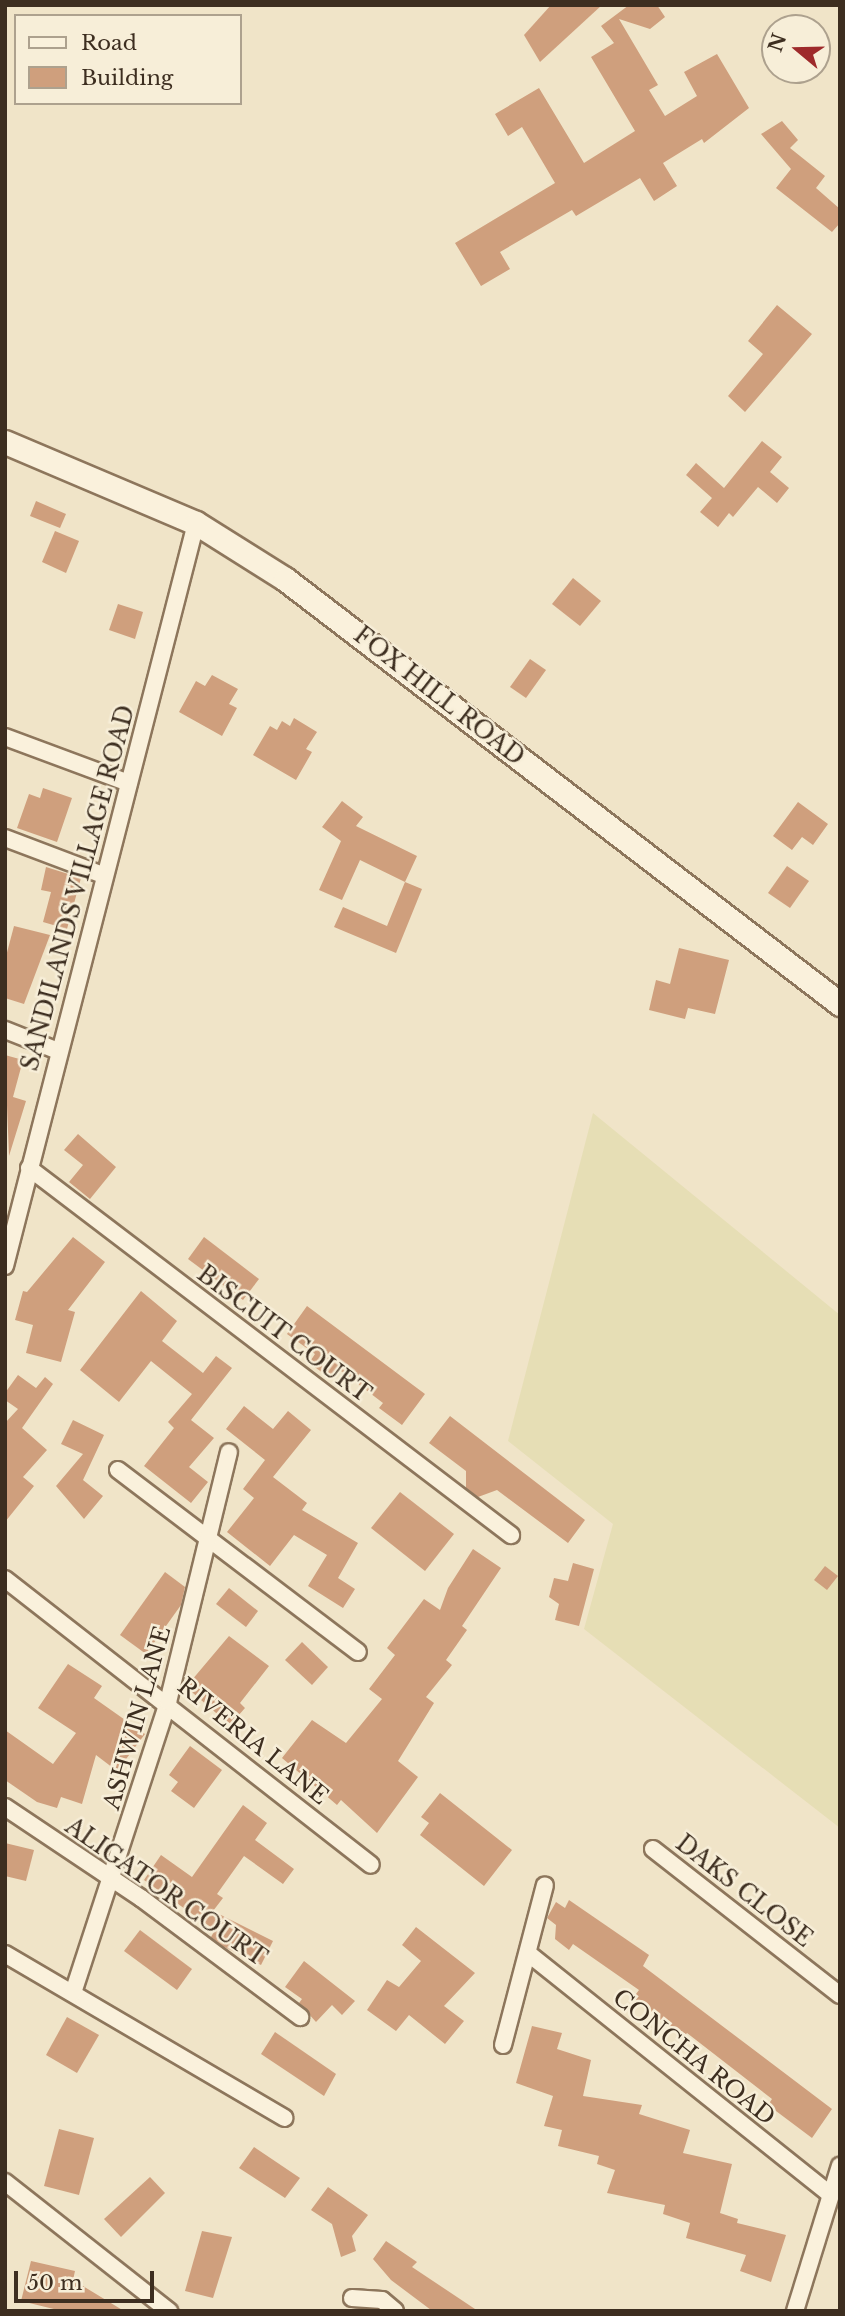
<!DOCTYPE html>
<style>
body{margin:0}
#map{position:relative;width:845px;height:2316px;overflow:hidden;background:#f0e4c8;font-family:"Libre Baskerville",serif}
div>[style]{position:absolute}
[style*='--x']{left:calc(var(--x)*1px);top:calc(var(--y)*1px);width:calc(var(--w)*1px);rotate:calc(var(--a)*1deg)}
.farmland>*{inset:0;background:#e6deb5}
.building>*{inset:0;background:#cf9f7d}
.roads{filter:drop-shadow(2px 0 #8d765c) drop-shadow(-2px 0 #8d765c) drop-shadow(0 2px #8d765c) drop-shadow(0 -2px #8d765c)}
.minor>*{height:16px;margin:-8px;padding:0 8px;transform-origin:8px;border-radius:8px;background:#faf1dc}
.secondary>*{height:23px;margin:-11.5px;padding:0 11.5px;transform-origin:11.5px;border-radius:11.5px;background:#faf1dc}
span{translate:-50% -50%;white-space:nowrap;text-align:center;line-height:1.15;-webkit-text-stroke:5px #f7eed8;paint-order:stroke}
.street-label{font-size:23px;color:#3d2e20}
.frame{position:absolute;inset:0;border:7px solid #3d2e20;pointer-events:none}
.legend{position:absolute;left:14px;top:14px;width:228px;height:91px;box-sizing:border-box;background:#f7eed8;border:2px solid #ada18e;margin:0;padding:9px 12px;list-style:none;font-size:21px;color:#3d2e20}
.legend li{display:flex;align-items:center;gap:14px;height:35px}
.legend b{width:35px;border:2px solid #ada18e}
.north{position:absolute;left:761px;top:14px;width:70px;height:70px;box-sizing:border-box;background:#f7eed8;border:2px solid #ada18e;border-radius:50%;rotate:289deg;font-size:19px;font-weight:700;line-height:28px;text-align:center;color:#3d2e20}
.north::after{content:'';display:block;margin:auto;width:24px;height:32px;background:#9e2a2b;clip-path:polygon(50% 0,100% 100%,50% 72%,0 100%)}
.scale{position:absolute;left:14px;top:2271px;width:140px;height:32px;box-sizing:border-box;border:4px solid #3d2e20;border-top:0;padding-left:9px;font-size:21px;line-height:24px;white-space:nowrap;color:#3d2e20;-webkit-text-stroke:5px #f7eed8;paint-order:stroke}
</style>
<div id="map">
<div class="farmland">
<div style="clip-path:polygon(593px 1113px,840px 1315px,840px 1828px,584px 1629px,613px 1524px,508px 1441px)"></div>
</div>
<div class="building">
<div style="clip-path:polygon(551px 5px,602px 5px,540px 62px,524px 35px)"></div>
<div style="clip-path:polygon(629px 5px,657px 5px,665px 17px,650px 29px,619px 19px,658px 85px,649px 90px,665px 116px,697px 96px,684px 72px,717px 54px,749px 108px,704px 143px,702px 139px,663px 163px,677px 186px,654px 201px,640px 178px,576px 216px,572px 210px,500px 252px,510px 269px,481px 286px,455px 243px,555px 183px,522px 127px,508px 136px,495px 114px,539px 88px,584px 163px,635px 131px,591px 57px,614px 43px,601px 26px)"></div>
<div style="clip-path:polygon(782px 121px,798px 140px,790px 148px,825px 176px,816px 188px,840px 209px,840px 223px,832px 232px,776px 188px,791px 169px,761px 134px)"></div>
<div style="clip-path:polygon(777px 305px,812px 334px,745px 412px,728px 396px,763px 354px,748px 341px)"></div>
<div style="clip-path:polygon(762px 441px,782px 457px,770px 472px,789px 488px,777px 503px,758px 487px,733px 517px,729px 513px,718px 527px,700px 512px,712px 498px,686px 475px,696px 463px,724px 488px)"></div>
<div style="clip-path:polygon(36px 501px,66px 514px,60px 528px,30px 516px)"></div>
<div style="clip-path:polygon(55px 531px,79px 541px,66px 573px,42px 562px)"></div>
<div style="clip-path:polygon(573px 578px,601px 601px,580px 626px,552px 604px)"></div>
<div style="clip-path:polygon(118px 604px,143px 612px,135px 639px,109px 630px)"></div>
<div style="clip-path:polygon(530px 659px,546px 670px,526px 698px,510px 687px)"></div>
<div style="clip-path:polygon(212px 675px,238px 689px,229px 704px,237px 708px,222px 736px,179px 712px,196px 681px,205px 686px)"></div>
<div style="clip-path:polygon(294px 718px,317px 732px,306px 749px,312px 752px,296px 780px,253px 755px,270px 726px,277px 730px,282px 721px,290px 726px)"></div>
<div style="clip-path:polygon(43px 788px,72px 798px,57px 842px,17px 828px,29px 794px,40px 798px)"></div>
<div style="clip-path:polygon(342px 801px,363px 817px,356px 826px,417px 856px,405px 882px,360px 860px,342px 900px,319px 890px,341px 841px,322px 827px)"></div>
<div style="clip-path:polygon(798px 802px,828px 824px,813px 845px,802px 837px,792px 850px,773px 836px)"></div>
<div style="clip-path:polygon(787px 866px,809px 881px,790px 908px,768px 893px)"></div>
<div style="clip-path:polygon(46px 867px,81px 878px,67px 929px,43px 922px,51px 892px,41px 890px)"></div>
<div style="clip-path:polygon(405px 882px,422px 889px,396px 953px,334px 927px,343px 907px,387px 926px)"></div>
<div style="clip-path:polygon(14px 926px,50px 935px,24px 1004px,5px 998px,5px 960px)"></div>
<div style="clip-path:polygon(679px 948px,729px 960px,715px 1014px,688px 1008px,685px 1019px,649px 1010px,656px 980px,670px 984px)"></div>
<div style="clip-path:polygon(5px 1055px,23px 1060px,13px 1097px,26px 1101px,9px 1156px)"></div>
<div style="clip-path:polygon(78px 1134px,116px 1167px,90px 1199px,69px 1182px,83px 1165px,64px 1150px)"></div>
<div style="clip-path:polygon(73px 1237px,105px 1262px,68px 1310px,75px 1312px,61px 1362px,26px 1353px,33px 1325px,15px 1320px,23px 1291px,27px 1292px)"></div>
<div style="clip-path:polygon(204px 1237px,259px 1279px,243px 1300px,188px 1259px)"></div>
<div style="clip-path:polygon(141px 1291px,177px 1321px,162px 1341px,203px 1373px,216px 1356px,232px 1368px,191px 1420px,214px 1438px,189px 1467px,208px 1482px,191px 1503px,144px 1466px,174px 1428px,168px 1422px,192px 1394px,151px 1361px,119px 1402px,80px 1370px)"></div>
<div style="clip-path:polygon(307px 1306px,425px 1394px,402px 1425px,379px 1408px,383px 1403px,337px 1368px,330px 1378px,309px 1363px,315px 1354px,287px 1334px)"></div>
<div style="clip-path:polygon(18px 1375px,36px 1388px,45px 1377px,53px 1384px,22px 1428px,47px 1450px,23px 1477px,34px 1486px,5px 1522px,5px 1423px,18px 1409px,5px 1400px,5px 1393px)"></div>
<div style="clip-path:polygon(244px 1406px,273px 1429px,288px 1411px,311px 1430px,273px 1477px,307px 1503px,302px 1510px,358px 1543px,338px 1578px,355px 1589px,343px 1608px,308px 1586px,327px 1555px,294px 1535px,270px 1566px,227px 1532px,254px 1498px,243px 1489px,265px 1460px,226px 1429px)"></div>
<div style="clip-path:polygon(450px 1416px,585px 1520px,568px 1543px,497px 1490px,478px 1497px,466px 1488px,466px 1471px,429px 1443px)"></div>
<div style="clip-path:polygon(73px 1420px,104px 1435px,83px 1480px,103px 1496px,84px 1519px,56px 1486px,83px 1454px,61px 1444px)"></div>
<div style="clip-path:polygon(400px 1492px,454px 1534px,425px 1571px,371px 1528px)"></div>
<div style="clip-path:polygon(473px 1549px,501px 1568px,462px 1626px,467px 1630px,446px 1660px,452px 1665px,426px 1697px,434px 1703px,398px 1761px,418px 1777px,377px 1833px,341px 1800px,337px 1805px,282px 1758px,312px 1720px,346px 1743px,382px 1699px,369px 1689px,395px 1655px,387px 1648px,424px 1599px,440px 1610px,448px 1588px)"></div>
<div style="clip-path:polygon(573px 1563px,594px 1569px,579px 1626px,555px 1620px,559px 1604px,549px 1597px,554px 1578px,568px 1581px)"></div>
<div style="clip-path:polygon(825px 1566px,838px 1576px,827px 1590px,814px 1580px)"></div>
<div style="clip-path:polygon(165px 1572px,185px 1587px,181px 1605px,146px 1654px,120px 1635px)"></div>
<div style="clip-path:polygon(229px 1588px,258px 1611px,246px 1627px,216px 1604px)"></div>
<div style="clip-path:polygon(229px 1636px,269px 1666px,240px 1703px,245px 1708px,230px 1725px,186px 1687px)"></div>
<div style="clip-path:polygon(302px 1642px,328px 1667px,312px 1685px,285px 1660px)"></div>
<div style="clip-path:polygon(68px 1664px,102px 1686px,94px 1698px,145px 1734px,117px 1771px,96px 1755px,82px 1804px,61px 1797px,57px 1808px,37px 1802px,5px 1780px,5px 1730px,53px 1764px,76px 1733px,38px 1708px)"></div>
<div style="clip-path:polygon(190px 1746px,222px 1770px,194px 1808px,171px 1791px,178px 1782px,169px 1775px)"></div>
<div style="clip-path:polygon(440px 1793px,512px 1850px,484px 1886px,420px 1835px,429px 1823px,421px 1817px)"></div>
<div style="clip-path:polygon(243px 1805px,267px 1823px,255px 1840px,294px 1869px,283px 1884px,244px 1856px,217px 1894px,223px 1898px,213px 1911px,273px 1941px,261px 1965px,222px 1946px,211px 1937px,215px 1930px,144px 1880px,161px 1855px,192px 1877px)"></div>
<div style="clip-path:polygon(5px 1843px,34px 1850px,26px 1881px,5px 1876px)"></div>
<div style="clip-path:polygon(569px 1900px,649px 1955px,643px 1966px,832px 2109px,812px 2138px,768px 2105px,772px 2099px,687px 2033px,683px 2038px,633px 1998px,639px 1990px,573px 1944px,569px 1950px,555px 1939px,556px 1925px,547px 1918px,556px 1902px,565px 1908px)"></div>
<div style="clip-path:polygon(416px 1927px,475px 1973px,444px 2006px,464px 2021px,445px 2044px,409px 2015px,396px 2031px,367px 2010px,387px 1980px,399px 1987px,421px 1961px,402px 1945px)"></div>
<div style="clip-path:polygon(140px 1930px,192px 1969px,177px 1990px,124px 1951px)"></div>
<div style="clip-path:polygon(304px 1961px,355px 2001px,342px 2015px,332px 2005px,316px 2022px,299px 2003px,302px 1999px,285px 1987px)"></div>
<div style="clip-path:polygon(67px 2017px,99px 2035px,77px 2073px,46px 2055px)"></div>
<div style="clip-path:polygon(532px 2026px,562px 2033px,557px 2049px,591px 2060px,583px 2096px,642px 2105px,639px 2114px,690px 2130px,683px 2153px,732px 2164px,720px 2213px,738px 2219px,737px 2223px,786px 2235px,771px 2282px,740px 2271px,746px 2255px,686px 2238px,690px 2223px,663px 2214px,665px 2205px,607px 2193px,615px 2170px,597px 2164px,599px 2156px,558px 2146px,562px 2130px,544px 2126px,553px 2096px,516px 2083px)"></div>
<div style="clip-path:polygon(275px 2032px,336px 2074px,324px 2096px,261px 2054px)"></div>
<div style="clip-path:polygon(59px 2129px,94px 2138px,79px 2195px,44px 2186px)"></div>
<div style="clip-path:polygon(254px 2147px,300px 2178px,285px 2198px,239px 2168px)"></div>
<div style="clip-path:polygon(150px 2177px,165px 2193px,121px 2237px,104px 2219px)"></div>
<div style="clip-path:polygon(328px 2187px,368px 2215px,352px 2236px,356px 2251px,341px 2257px,332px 2224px,311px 2210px)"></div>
<div style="clip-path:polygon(202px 2231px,232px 2237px,213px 2298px,185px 2291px)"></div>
<div style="clip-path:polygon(386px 2241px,417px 2262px,412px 2267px,478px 2311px,431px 2310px,391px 2280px,373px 2259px)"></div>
<div style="clip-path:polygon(31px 2261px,75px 2271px,73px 2280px,124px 2311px,62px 2311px,21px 2301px)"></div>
</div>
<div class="roads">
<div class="minor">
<div style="--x:5;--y:737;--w:132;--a:20.4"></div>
<div style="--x:5;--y:838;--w:105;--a:20.7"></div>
<div style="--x:5;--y:1030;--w:57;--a:21.6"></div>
<div style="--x:29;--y:1168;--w:606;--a:37.29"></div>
<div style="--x:5;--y:1266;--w:767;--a:-75.58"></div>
<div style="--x:118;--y:1470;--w:301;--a:37.2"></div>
<div style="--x:5;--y:1579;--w:464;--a:38"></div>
<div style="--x:5;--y:1807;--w:164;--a:33.8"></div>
<div style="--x:141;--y:1898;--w:199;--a:36.8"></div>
<div style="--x:653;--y:1849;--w:237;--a:38"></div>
<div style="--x:5;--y:1954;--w:324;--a:30.4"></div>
<div style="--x:529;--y:1954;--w:386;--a:38.6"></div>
<div style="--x:73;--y:1993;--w:306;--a:-71.9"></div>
<div style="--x:168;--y:1702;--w:257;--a:-76.3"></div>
<div style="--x:503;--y:2045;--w:165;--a:-75.3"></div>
<div style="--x:5;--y:2182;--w:209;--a:38.2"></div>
<div style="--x:352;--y:2298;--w:30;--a:4"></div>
<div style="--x:382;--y:2300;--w:17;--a:40"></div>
<div style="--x:795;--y:2311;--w:152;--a:-72.8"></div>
</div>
<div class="secondary">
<div style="--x:5;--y:442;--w:207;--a:23"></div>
<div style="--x:196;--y:523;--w:105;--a:32.2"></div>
<div style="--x:285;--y:579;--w:699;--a:37.44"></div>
</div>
</div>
<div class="street-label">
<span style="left:439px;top:696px;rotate:38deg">FOX HILL ROAD</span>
<span style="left:78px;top:888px;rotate:-75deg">SANDILANDS VILLAGE ROAD</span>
<span style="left:284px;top:1334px;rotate:37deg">BISCUIT COURT</span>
<span style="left:137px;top:1718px;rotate:-74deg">ASHWIN LANE</span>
<span style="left:253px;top:1741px;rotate:39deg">RIVERIA LANE</span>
<span style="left:744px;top:1891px;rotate:38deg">DAKS CLOSE</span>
<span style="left:166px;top:1892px;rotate:35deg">ALIGATOR COURT</span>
<span style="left:694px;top:2057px;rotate:39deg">CONCHA ROAD</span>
</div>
<div class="frame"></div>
<ul class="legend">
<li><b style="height:9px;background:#faf1dc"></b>Road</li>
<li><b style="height:19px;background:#cf9f7d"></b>Building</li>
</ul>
<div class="north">N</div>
<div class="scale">50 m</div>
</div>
